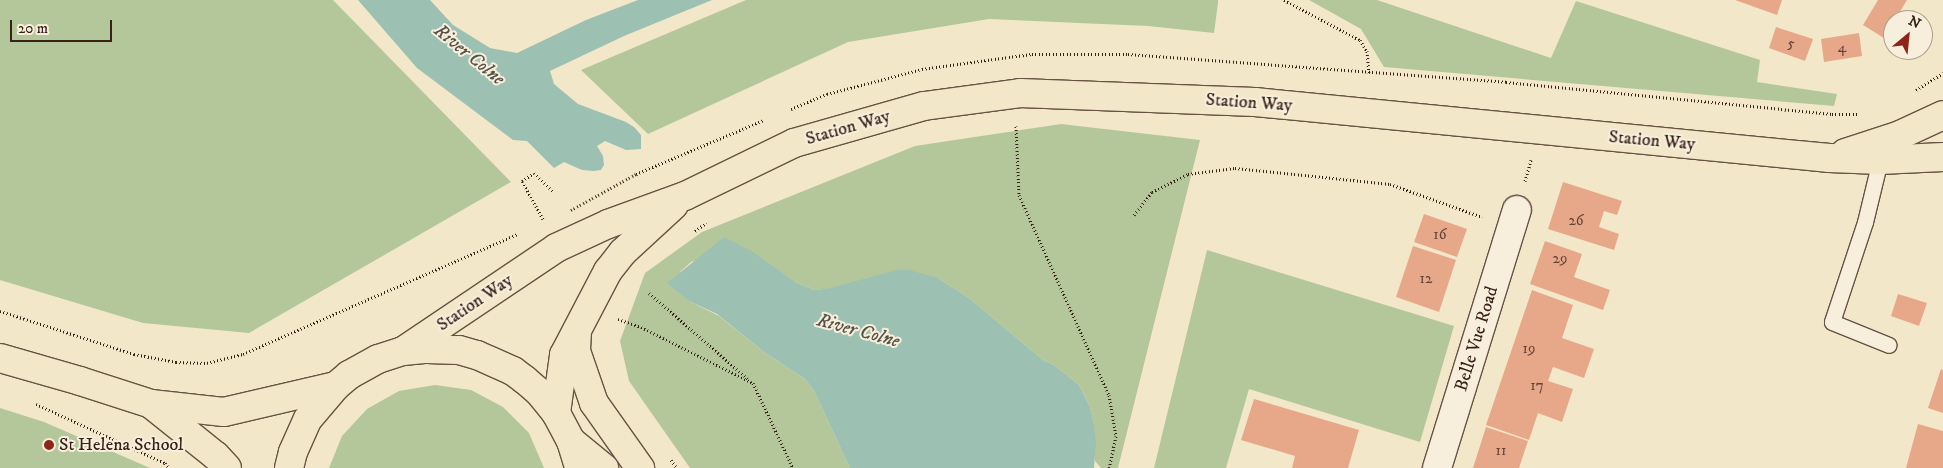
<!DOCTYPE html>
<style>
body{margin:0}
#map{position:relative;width:1943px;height:468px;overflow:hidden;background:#f3e7c9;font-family:"IM FELL DW Pica",serif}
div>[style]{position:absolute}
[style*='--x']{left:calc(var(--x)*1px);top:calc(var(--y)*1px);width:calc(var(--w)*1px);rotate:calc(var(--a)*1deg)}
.green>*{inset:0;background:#b4c79b}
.water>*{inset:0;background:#9cc0b2}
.building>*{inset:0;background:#e7a88a}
.path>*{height:3px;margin-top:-1.5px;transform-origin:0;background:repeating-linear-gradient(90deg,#382119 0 1px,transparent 0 3.5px)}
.roads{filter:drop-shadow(1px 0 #675245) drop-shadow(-1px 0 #675245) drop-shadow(0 1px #675245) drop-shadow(0 -1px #675245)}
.lane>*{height:15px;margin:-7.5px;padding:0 7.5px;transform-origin:7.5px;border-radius:7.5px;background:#f7efdc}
.street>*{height:28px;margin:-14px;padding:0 14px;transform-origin:14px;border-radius:14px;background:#f7efdc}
.primary>*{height:28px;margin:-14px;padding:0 14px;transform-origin:14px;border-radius:14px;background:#f3e7c9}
.path-bridge>*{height:3px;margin-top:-1.5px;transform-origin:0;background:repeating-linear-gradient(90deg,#382119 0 1px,transparent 0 3.5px)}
.dots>*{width:14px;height:14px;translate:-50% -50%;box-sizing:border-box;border:2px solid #f7efdc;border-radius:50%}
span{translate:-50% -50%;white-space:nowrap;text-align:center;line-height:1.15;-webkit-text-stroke:4px #f7efdc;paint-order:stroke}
.number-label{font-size:15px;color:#644335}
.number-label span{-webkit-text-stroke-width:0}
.street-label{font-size:18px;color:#382119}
.poi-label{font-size:18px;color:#382119}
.left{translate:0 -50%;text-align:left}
.water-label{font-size:19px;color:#565147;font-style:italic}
.north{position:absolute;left:1883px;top:10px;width:50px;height:50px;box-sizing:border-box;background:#f7efdc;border:1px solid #ab9d8e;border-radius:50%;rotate:28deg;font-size:14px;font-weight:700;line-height:20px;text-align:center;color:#382119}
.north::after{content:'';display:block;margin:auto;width:18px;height:22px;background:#8f2418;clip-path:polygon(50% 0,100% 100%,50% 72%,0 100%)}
.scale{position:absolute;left:10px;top:20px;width:102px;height:22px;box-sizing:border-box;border:2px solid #382119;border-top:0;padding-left:6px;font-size:15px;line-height:18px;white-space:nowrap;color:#382119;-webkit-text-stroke:4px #f7efdc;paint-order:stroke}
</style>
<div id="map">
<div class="green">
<div style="clip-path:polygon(0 0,333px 0,511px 182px,249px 333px,143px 323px,0 280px)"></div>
<div style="clip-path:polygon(746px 0,1218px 0,1218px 3px,1214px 33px,1148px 26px,989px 19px,848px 42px,648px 134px,581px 70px)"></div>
<div style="clip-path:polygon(1309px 0,1377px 0,1551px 58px,1576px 1px,1760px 60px,1757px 82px,1837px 94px,1834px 106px,1384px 67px,1361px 29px)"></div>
<div style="clip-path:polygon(1061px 124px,1200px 140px,1118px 468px,1101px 468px,1095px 461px,1094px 424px,1090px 407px,1079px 385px,1054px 365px,1043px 360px,969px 298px,938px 278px,815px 290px,797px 283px,740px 245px,691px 262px,680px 272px,689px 301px,719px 316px,764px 352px,805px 379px,814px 391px,850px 468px,690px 468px,629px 381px,620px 341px,645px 273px,702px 232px,915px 146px)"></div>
<div style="clip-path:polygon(1207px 250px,1454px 326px,1420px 442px,1249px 389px,1226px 468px,1154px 468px)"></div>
<div style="clip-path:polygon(435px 385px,471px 390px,503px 407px,529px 433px,544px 468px,329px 468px,342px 436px,367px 409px,399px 391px)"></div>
<div style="clip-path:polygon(0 408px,44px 422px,150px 468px,0 468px)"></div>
</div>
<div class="water">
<div style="clip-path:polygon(358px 0,430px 0,453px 25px,490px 48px,517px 53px,586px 20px,638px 0,712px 0,624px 36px,550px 71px,554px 84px,578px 104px,626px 122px,634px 127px,641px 135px,641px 149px,626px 150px,605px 141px,597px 146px,603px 156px,604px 165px,601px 170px,594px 171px,582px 170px,564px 162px,554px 168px,527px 141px,513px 140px,417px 68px)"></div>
<div style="clip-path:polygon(724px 237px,750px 250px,797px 283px,815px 290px,831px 288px,896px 270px,909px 270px,938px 278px,969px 298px,1043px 360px,1054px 365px,1079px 385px,1090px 407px,1094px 424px,1096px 442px,1094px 468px,850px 468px,814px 391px,805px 379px,764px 352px,717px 314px,689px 301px,667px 283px)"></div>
</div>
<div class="building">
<div style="clip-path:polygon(1735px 0,1782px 0,1777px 15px)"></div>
<div style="clip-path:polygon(1878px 0,1907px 0,1884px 38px,1863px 25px)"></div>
<div style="clip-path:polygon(1776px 27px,1813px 39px,1805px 61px,1769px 48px)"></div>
<div style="clip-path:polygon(1859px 33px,1862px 56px,1824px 62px,1821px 39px)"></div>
<div style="clip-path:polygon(1563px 182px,1622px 201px,1617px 215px,1604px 211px,1599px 227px,1619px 234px,1614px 250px,1548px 229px)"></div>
<div style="clip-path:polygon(1424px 214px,1467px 229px,1457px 257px,1414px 242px)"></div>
<div style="clip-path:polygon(1545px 241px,1582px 254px,1574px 277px,1610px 290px,1603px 310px,1530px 284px)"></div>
<div style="clip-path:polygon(1413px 246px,1456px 260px,1439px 312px,1396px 297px)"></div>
<div style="clip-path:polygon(1532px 290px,1573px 305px,1562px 338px,1594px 349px,1584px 378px,1553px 367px,1548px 381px,1573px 389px,1562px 422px,1538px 413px,1529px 440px,1486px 425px)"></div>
<div style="clip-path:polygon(1898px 294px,1927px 303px,1919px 326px,1891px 316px)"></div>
<div style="clip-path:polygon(1941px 369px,1943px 370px,1943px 413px,1928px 408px)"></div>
<div style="clip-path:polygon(1254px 399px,1359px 430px,1348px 468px,1292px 468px,1295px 456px,1241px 440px)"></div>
<div style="clip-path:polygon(1918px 424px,1943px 431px,1943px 468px,1906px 468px)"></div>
<div style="clip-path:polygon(1486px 427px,1528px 441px,1519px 468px,1473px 468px)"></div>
</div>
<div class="path">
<div style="--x:1284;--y:0;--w:86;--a:27.8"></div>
<div style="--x:1360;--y:40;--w:13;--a:58"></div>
<div style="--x:1367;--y:51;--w:22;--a:85"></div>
<div style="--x:1916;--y:90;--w:32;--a:-32"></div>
<div style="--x:791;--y:109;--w:39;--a:-23"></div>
<div style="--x:827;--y:94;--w:98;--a:-14.7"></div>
<div style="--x:922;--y:69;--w:111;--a:-7.8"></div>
<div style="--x:1032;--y:54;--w:96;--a:0"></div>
<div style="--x:1128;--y:54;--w:379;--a:4.2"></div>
<div style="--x:1506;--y:82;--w:328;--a:5.6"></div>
<div style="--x:1832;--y:114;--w:25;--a:0"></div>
<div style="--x:1016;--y:126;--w:69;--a:87.5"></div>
<div style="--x:1019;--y:195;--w:219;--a:65.8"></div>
<div style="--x:1109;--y:395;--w:42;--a:80.3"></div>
<div style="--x:1116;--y:436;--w:33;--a:102"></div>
<div style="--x:636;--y:174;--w:139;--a:-22.9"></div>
<div style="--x:1525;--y:181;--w:22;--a:-74"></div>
<div style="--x:1134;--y:215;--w:29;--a:-52"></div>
<div style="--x:1152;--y:192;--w:40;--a:-26.6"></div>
<div style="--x:1188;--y:174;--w:47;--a:-7.3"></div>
<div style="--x:1235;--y:168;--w:156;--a:5.9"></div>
<div style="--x:1390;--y:184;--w:98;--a:19.7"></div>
<div style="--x:543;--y:219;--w:43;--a:-118.9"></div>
<div style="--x:522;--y:181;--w:14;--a:-34"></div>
<div style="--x:534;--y:173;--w:28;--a:44"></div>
<div style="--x:695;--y:231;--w:14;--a:-36"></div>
<div style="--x:649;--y:293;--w:131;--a:41"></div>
<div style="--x:0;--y:311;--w:141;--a:17.8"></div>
<div style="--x:134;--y:354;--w:43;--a:10.8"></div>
<div style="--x:176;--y:362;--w:31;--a:2"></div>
<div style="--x:207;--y:363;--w:37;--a:-14"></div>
<div style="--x:243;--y:354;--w:300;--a:-23.6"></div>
<div style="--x:618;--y:319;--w:24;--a:19"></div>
<div style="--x:641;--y:327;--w:125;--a:26.6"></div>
<div style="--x:753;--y:383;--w:94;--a:64.8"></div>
<div style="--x:36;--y:404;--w:142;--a:24.6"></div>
<div style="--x:165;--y:463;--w:6;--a:51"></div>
<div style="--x:671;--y:460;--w:10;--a:53"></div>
</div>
<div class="roads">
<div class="lane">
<div style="--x:1880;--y:160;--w:64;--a:103.6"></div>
<div style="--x:1865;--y:222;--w:105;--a:108.3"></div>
<div style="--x:1832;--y:322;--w:61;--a:22"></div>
</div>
<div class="street">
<div style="--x:1437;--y:468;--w:270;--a:-72.8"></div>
</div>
<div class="primary">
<div style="--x:1845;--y:153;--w:58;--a:-18.1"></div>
<div style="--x:1900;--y:135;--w:47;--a:-24.9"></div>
<div style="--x:577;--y:331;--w:20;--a:93"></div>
<div style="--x:576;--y:351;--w:55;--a:70.9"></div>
<div style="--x:594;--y:403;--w:80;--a:54.7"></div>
<div style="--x:403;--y:351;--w:184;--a:-33.9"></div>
<div style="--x:556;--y:248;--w:57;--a:-24.8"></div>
<div style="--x:608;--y:224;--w:82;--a:-20"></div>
<div style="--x:685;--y:196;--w:121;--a:-25.9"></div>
<div style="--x:794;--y:143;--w:135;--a:-15.9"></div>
<div style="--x:924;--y:106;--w:97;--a:-7.7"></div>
<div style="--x:1020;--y:93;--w:235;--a:2.2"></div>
<div style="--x:1255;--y:102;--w:577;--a:5.57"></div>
<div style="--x:1829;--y:158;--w:51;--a:2.2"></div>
<div style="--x:1880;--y:160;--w:63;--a:-2.7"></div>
<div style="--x:0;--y:358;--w:83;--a:16"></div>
<div style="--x:80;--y:381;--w:75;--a:17.9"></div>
<div style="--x:151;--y:404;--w:73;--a:6.3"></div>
<div style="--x:224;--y:412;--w:115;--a:-13.1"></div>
<div style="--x:151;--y:404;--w:83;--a:38.7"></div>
<div style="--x:216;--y:456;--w:16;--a:47"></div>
<div style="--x:556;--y:413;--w:59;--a:-82.1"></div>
<div style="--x:564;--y:355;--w:95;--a:-62.4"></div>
<div style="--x:608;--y:271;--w:24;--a:-52"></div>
<div style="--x:623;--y:252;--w:69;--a:-42.7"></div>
<div style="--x:571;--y:441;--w:43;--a:39.3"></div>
<div style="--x:289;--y:468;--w:16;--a:-76"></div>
<div style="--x:293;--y:452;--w:36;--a:-66"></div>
<div style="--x:308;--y:419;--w:43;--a:-49.7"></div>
<div style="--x:336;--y:386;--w:17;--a:-40"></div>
<div style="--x:349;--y:375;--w:33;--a:-29"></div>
<div style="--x:378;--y:359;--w:26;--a:-18"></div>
<div style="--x:403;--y:351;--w:24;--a:-5"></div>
<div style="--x:427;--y:349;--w:32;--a:2"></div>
<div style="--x:459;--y:350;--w:19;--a:16"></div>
<div style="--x:477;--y:355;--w:39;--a:24"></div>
<div style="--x:513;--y:371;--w:15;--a:37"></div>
<div style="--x:525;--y:380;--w:18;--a:41"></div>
<div style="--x:539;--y:392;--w:27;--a:51"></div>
<div style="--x:556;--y:413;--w:32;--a:62"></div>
<div style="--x:571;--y:441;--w:28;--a:73"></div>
</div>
</div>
<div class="path-bridge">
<div style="--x:571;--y:210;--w:74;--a:-29"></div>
</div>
<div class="dots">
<div style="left:49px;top:445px;background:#8f2418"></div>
</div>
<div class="number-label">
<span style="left:1791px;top:44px">5</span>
<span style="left:1842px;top:48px">4</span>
<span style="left:1576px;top:221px">26</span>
<span style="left:1440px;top:235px">16</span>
<span style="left:1560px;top:259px">29</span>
<span style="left:1426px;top:279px">12</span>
<span style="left:1529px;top:349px">19</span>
<span style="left:1537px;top:386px">17</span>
<span style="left:1501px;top:451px">11</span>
</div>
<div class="street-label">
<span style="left:1249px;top:103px;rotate:4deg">Station Way</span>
<span style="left:848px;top:128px;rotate:-16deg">Station Way</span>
<span style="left:1652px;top:141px;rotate:5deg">Station Way</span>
<span style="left:475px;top:303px;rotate:-34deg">Station Way</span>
<span style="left:1477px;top:339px;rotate:-73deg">Belle Vue Road</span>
</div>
<div class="poi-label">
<span class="left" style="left:59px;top:445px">St Helena School</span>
</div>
<div class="water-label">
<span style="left:469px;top:55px;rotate:39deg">River Colne</span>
<span style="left:858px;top:331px;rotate:15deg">River Colne</span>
</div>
<div class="north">N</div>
<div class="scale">20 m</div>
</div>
